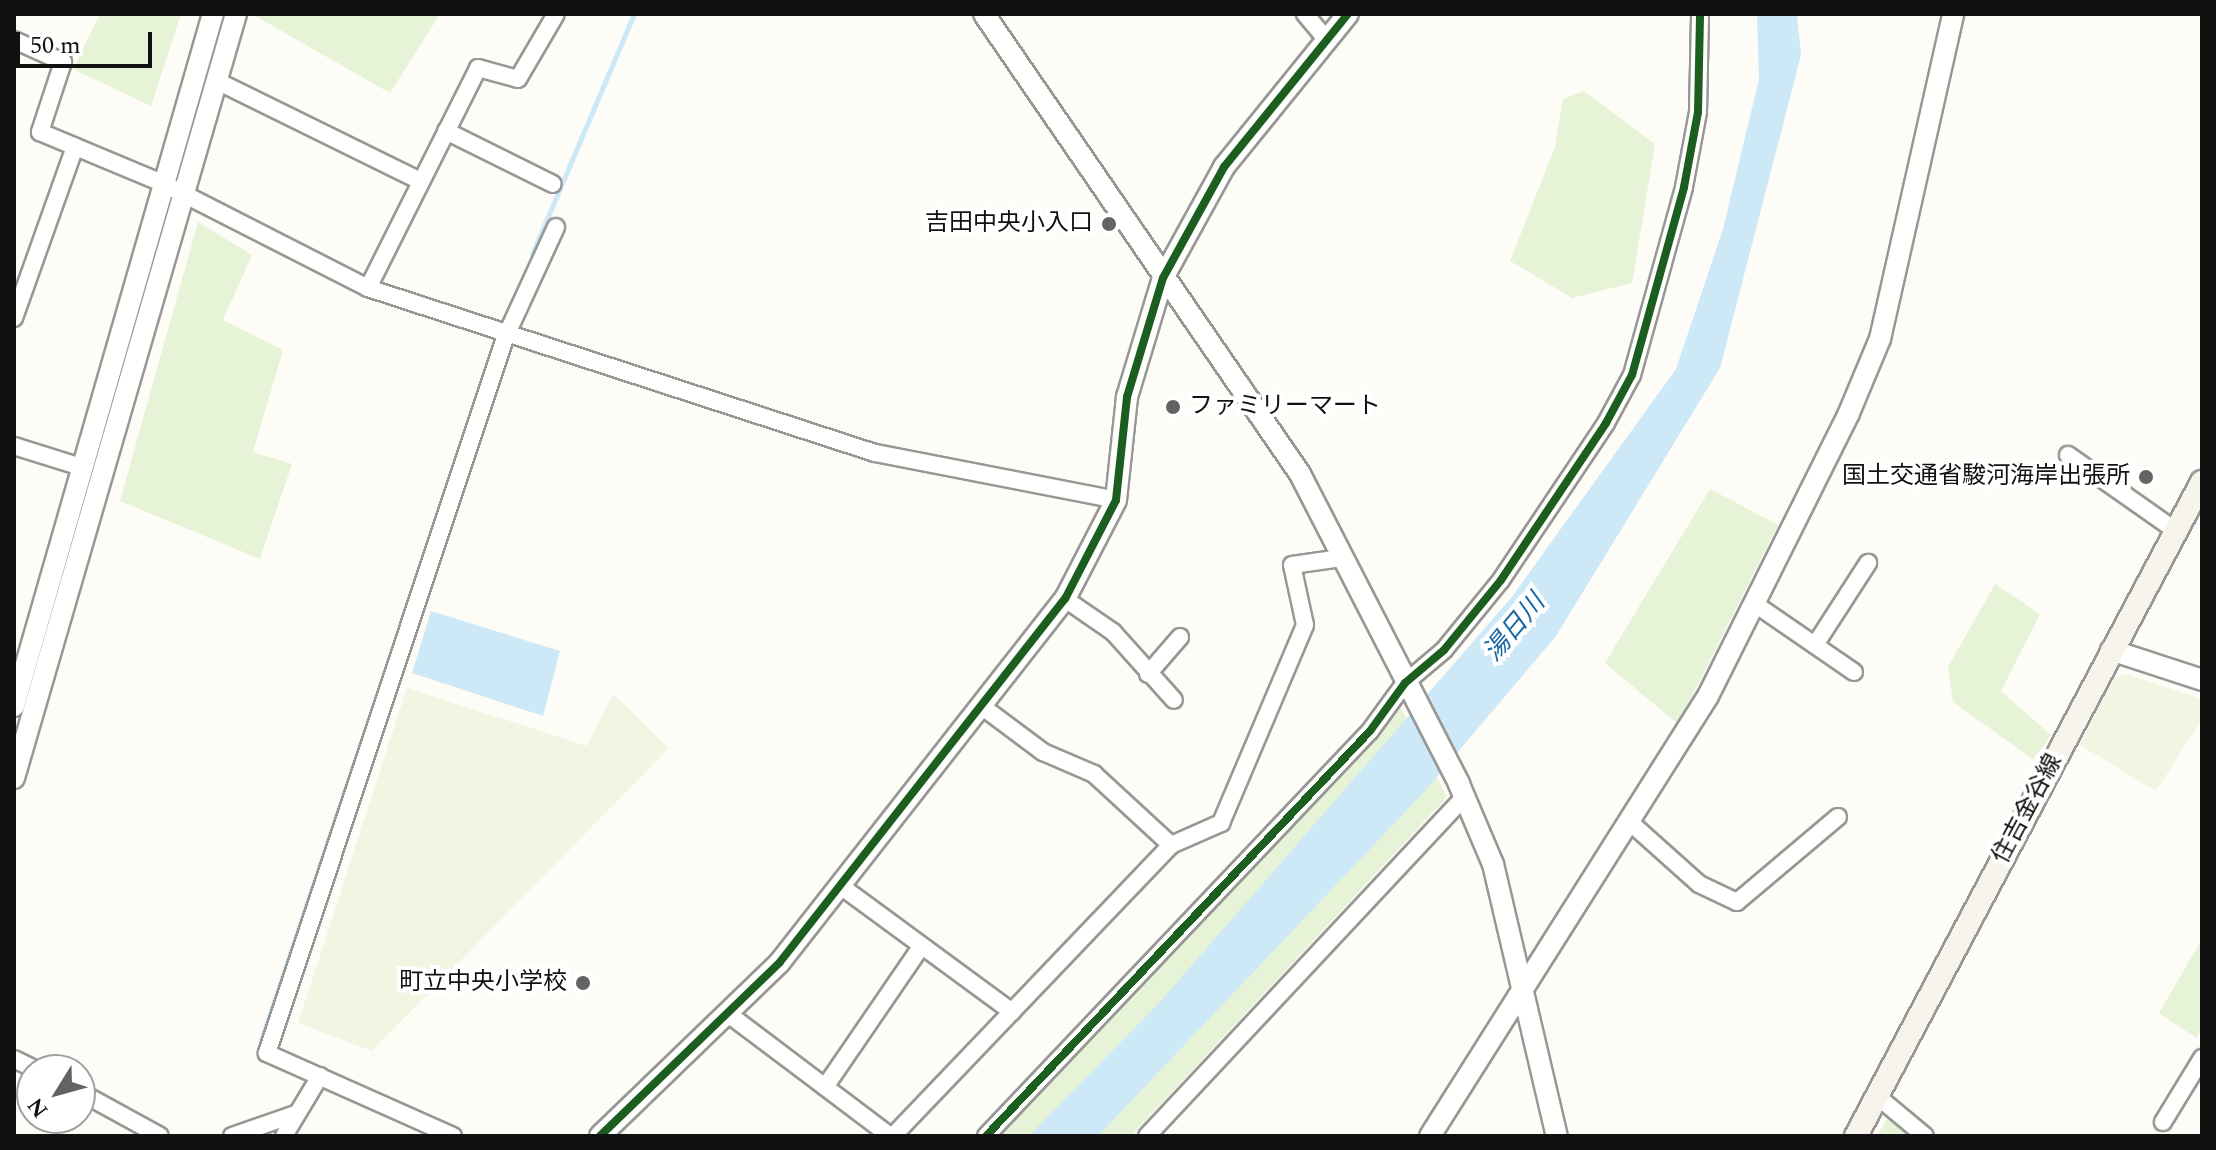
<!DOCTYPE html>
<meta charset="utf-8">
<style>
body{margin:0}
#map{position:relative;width:2216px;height:1150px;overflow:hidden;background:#fdfcf7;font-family:Spectral,"Noto Sans JP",serif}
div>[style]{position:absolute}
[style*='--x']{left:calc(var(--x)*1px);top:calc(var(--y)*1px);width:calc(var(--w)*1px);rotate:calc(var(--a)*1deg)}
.green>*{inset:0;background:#e7f3d7}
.pitch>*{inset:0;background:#f0f6e1}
.water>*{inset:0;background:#cde8f7}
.stream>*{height:5px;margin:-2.5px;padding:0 2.5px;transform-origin:2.5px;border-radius:2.5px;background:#cde8f7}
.roads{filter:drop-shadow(2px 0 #979795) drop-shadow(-2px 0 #979795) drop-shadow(0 2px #979795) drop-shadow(0 -2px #979795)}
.minor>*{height:16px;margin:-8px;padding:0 8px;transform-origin:8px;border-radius:8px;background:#fffffe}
.tertiary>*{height:20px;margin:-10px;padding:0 10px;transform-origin:10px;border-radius:10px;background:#fffffe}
.secondary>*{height:22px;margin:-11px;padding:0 11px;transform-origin:11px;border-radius:11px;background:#f6f4eb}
.cycleway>*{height:8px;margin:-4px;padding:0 4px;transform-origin:4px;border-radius:4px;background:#1b5e20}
.dots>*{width:22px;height:22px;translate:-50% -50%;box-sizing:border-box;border:4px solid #fff;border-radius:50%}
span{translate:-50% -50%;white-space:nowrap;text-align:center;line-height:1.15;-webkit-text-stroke:8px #fff;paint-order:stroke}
.poi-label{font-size:24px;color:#111}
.right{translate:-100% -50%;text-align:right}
.left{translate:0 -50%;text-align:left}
.street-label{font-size:24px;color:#111}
.water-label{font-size:26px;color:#1768a6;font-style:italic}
.frame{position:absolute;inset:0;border:16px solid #111;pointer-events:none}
.north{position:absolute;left:16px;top:1054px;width:80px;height:80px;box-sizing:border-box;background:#fff;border:2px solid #a0a0a0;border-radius:50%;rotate:233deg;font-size:22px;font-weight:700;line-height:32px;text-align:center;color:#111}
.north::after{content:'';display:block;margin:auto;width:28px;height:36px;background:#646362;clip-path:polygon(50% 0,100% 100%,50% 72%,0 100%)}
.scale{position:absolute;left:16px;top:32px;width:136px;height:36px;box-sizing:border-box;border:4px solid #111;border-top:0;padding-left:10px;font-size:24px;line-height:28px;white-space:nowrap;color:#111;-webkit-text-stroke:6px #fff;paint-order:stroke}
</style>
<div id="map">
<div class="green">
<div style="clip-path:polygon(100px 14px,181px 14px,151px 106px,73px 69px)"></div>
<div style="clip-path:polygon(252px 14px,440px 14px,390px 93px)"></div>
<div style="clip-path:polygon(1584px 91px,1655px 144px,1632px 283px,1572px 298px,1510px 261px,1555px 147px,1563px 99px)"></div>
<div style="clip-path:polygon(198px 222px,252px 255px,223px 320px,283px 350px,253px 452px,292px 464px,260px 559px,120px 501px)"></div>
<div style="clip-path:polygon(1710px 489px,1778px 525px,1678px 724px,1605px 663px)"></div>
<div style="clip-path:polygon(1995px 584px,2040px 614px,2001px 691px,2051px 735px,2034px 760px,1953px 702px,1948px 667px)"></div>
<div style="clip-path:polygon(1400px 706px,1447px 797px,1131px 1136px,989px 1136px)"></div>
<div style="clip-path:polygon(2202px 939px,2202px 1028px,2196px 1038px,2159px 1013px)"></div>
<div style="clip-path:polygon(1888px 1117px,1910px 1136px,1877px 1136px)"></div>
</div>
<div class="pitch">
<div style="clip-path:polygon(2125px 674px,2202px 699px,2202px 719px,2156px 791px,2080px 745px,2114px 678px)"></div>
<div style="clip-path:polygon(407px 688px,587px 746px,613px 694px,669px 748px,372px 1051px,298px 1023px)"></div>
</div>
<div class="water">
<div style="clip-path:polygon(1757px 14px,1797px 14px,1801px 55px,1720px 368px,1556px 636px,1424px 792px,1098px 1136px,1029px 1136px,1159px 1003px,1511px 598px,1676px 369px,1723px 229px,1759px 79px)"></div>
<div style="clip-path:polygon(431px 611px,560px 651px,543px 716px,412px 673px)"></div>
</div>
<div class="stream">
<div style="--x:532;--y:254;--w:261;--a:-67"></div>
<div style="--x:261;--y:1040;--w:695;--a:-71.46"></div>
</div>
<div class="roads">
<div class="minor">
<div style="--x:1305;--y:14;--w:34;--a:50"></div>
<div style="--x:14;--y:40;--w:54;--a:24.2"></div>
<div style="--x:63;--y:62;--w:74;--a:108.2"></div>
<div style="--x:40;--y:132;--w:132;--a:22.7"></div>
<div style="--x:162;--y:183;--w:231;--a:27"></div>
<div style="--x:368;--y:288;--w:533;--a:18.03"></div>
<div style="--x:875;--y:453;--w:246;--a:11"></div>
<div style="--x:217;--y:81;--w:226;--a:26.2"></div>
<div style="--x:446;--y:131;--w:119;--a:26.4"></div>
<div style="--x:368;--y:288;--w:246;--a:-63.4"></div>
<div style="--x:478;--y:68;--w:41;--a:15.4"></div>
<div style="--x:518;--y:79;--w:75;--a:-59.7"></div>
<div style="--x:14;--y:318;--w:182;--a:-70.4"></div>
<div style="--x:14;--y:446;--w:70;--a:17.4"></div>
<div style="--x:2068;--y:455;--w:132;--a:35.1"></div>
<div style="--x:1065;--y:599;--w:58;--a:34.5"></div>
<div style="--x:1113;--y:632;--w:91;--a:48.1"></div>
<div style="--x:1755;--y:604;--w:120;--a:34.5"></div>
<div style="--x:1815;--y:645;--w:98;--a:-57.1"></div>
<div style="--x:1148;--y:674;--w:49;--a:-49.1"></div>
<div style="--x:980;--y:705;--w:79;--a:36.7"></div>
<div style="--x:1043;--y:752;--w:56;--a:23.3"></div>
<div style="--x:1094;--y:774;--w:105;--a:42.7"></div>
<div style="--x:1632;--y:824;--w:90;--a:41.8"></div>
<div style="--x:1699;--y:884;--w:42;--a:25.3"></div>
<div style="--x:1737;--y:902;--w:132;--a:-40.1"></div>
<div style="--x:842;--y:887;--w:211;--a:36.3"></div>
<div style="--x:727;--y:1013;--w:204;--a:37"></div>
<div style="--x:14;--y:1059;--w:25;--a:26"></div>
<div style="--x:825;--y:1087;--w:170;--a:-55.6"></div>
<div style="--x:80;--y:1092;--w:91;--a:28.8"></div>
<div style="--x:1877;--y:1096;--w:62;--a:39.8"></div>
<div style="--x:2163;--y:1122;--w:75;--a:-58.6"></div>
<div style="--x:232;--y:1136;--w:67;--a:-19.2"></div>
<div style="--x:284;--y:1136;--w:70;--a:-59"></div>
<div style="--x:453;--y:1136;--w:204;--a:-156"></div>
<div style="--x:267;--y:1053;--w:754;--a:-71.59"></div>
<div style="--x:505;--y:338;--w:122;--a:-65.3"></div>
<div style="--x:893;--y:1136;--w:402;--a:-46.3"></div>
<div style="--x:1171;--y:845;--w:55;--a:-23.7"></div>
<div style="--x:1221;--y:823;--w:215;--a:-67"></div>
<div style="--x:1305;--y:625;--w:61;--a:-102.2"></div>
<div style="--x:1292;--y:565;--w:50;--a:-8"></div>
<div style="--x:986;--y:1136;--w:558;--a:-46.52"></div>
<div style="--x:1370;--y:731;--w:59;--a:-53.9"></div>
<div style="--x:1405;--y:683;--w:51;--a:-40.2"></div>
<div style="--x:1444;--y:650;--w:90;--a:-50.8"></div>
<div style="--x:1501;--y:580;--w:189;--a:-56.2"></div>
<div style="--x:1606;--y:423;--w:55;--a:-61.6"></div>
<div style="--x:1632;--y:375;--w:195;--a:-74.5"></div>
<div style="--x:1684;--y:187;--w:76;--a:-79.4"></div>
<div style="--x:1698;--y:112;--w:98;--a:-88.8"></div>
<div style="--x:1147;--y:1136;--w:466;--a:-46.9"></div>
</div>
<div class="tertiary">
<div style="--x:984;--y:14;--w:558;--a:55.51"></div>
<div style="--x:1300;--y:474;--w:348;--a:62.8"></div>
<div style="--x:1459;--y:784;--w:87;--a:67"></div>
<div style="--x:1493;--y:864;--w:279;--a:76.8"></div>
<div style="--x:2111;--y:650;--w:96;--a:18.2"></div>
<div style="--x:14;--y:706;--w:720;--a:-73.96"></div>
<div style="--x:14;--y:778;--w:796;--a:-73.8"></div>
<div style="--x:600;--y:1136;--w:250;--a:-44"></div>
<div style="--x:780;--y:962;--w:462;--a:-51.9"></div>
<div style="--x:1065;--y:599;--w:111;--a:-62.7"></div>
<div style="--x:1116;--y:500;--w:104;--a:-83.9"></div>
<div style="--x:1127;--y:397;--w:124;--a:-73.2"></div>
<div style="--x:1163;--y:278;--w:127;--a:-61.2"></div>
<div style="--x:1224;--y:167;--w:197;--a:-51"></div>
<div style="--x:1430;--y:1136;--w:520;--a:-57.71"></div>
<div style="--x:1708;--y:696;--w:316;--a:-63.5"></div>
<div style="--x:1849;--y:413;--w:80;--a:-67.3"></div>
<div style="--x:1880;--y:339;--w:333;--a:-77.3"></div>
</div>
<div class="secondary">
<div style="--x:1856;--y:1136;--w:740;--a:-62.12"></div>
</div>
</div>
<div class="cycleway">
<div style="--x:600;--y:1136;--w:250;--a:-44"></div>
<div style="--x:780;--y:962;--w:462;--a:-51.9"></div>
<div style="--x:1065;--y:599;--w:111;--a:-62.7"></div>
<div style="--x:1116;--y:500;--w:104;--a:-83.9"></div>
<div style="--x:1127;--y:397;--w:124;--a:-73.2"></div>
<div style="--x:1163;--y:278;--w:127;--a:-61.2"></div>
<div style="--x:1224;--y:167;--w:197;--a:-51"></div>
<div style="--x:986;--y:1136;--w:558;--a:-46.52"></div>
<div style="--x:1370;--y:731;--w:59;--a:-53.9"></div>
<div style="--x:1405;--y:683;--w:51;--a:-40.2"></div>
<div style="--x:1444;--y:650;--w:90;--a:-50.8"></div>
<div style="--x:1501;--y:580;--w:189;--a:-56.2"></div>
<div style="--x:1606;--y:423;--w:55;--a:-61.6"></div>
<div style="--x:1632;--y:375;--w:195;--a:-74.5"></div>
<div style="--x:1684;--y:187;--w:76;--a:-79.4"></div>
<div style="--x:1698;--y:112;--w:98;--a:-88.8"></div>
</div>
<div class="dots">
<div style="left:1109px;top:224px;background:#646362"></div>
<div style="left:1173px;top:407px;background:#646362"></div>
<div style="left:2146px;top:477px;background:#646362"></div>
<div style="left:583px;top:983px;background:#646362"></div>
</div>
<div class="poi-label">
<span class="right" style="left:1093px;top:224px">吉田中央小入口</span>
<span class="left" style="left:1189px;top:407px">ファミリーマート</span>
<span class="right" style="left:2130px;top:477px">国土交通省駿河海岸出張所</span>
<span class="right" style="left:567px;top:983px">町立中央小学校</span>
</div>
<div class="street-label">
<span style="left:2028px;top:809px;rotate:-62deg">住吉金谷線</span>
</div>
<div class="water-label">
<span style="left:1515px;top:628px;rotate:-50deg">湯日川</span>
</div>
<div class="frame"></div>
<div class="north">N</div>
<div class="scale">50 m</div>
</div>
